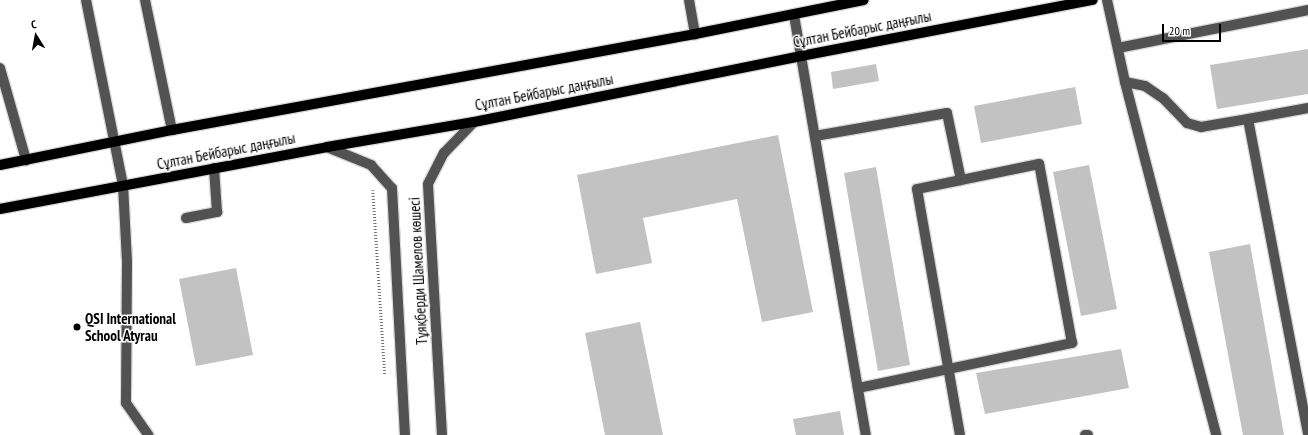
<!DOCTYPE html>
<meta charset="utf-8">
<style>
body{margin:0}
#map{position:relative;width:1308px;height:435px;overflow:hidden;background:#fff;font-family:"PT Sans Narrow",sans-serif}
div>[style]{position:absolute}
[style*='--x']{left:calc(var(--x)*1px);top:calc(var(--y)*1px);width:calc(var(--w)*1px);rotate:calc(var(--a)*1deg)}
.building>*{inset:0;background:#c2c2c2}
.path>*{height:2.5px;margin-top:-1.25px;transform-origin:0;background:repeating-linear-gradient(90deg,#747474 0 1px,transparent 0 3px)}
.roads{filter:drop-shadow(1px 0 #dbdbdb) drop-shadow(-1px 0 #dbdbdb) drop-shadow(0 1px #dbdbdb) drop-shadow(0 -1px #dbdbdb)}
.minor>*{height:10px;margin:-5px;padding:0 5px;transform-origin:5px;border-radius:5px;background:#525252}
.major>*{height:10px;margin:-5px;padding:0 5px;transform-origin:5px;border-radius:5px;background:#000}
.dots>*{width:11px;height:11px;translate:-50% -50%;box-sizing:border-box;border:2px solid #fff;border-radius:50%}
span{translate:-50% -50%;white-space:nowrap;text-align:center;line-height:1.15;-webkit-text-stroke:3px #fff;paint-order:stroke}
.street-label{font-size:15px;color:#000}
.poi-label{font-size:15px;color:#000;font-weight:700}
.left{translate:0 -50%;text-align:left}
.north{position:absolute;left:16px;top:16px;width:40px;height:40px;-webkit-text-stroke:3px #fff;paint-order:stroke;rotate:349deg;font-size:11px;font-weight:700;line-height:16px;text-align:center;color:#000}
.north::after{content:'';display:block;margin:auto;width:14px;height:18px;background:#000;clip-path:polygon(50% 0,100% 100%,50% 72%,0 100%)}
.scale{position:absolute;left:1162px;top:24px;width:59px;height:18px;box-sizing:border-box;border:2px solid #000;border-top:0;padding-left:5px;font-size:12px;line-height:14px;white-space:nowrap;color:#000;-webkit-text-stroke:3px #fff;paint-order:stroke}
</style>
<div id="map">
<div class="building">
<div style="clip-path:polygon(1308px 49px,1308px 94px,1217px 109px,1210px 65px)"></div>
<div style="clip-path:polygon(876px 64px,879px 81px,833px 89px,831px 72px)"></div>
<div style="clip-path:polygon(1075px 87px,1082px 124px,981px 143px,974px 106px)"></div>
<div style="clip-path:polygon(778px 135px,813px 312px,762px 322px,737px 199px,643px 218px,652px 263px,596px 274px,577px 175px)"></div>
<div style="clip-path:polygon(1089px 165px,1117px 309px,1081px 316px,1053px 172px)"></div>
<div style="clip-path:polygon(876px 167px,910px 365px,878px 371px,844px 173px)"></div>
<div style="clip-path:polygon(1250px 244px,1284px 435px,1243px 435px,1209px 252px)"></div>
<div style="clip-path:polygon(236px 268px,253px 355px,196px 366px,179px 279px)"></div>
<div style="clip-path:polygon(640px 322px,663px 435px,605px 435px,585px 333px)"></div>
<div style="clip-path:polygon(1121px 349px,1129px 388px,985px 414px,976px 373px)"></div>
<div style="clip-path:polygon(840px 411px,844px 435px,796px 435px,793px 419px)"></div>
</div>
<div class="path">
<div style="--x:373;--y:190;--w:185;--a:86.3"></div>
</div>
<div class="roads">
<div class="minor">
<div style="--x:86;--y:0;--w:189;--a:78.7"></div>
<div style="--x:123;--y:185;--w:76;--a:87"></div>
<div style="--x:127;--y:261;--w:142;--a:90.4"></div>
<div style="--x:126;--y:403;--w:39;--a:55"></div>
<div style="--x:145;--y:0;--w:133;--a:78.3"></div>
<div style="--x:689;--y:0;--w:35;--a:80"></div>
<div style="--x:1107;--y:0;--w:84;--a:77.6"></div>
<div style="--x:1125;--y:82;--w:20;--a:11"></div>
<div style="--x:1145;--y:86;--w:22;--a:34"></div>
<div style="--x:1163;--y:98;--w:35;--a:46"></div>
<div style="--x:1187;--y:123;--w:15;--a:16"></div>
<div style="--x:1201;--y:127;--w:48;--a:-9.7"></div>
<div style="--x:1248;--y:119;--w:320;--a:79.2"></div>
<div style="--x:794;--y:15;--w:426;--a:80.3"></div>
<div style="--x:1118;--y:48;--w:194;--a:-11.3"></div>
<div style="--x:0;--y:68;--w:96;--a:74.2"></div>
<div style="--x:1125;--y:82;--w:365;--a:75.5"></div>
<div style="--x:1248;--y:119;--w:61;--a:-10.4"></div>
<div style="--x:815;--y:136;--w:134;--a:-9.9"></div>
<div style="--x:947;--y:113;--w:68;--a:78.2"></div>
<div style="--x:961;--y:180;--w:45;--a:168.4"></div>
<div style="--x:917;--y:189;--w:250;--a:80.1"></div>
<div style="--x:327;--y:147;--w:48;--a:22.2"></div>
<div style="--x:371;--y:165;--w:31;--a:48"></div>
<div style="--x:392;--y:188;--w:247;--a:87"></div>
<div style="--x:186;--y:218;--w:32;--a:-11"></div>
<div style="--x:217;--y:212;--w:44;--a:-93.9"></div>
<div style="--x:858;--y:388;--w:219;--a:-11.9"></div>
<div style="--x:1072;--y:343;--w:182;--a:-100.4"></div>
<div style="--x:1039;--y:164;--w:80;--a:168.4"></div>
<div style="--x:442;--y:435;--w:251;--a:-93.2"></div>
<div style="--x:428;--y:184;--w:35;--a:-63"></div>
<div style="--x:444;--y:153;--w:43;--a:-45.9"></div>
<div style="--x:1085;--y:435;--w:3;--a:0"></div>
</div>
<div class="major">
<div style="--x:0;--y:165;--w:176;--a:-11.5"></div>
<div style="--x:172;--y:130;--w:532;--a:-10.4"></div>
<div style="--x:695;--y:34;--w:172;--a:-11.4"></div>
<div style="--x:0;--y:209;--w:333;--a:-10.7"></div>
<div style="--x:327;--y:147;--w:149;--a:-9.7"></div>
<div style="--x:474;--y:122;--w:334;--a:-11.4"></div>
<div style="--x:801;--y:56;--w:297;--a:-10.9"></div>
</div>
</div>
<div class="dots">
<div style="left:77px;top:327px;background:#000"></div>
</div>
<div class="street-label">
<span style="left:862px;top:29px;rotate:-11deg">Сұлтан Бейбарыс даңғылы</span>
<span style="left:544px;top:92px;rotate:-11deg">Сұлтан Бейбарыс даңғылы</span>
<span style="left:226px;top:151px;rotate:-11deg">Сұлтан Бейбарыс даңғылы</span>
<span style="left:418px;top:271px;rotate:-93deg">Тұяқберди Шамелов көшесі</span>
</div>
<div class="poi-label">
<span class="left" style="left:85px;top:327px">QSI International<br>School Atyrau</span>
</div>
<div class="north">С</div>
<div class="scale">20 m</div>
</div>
